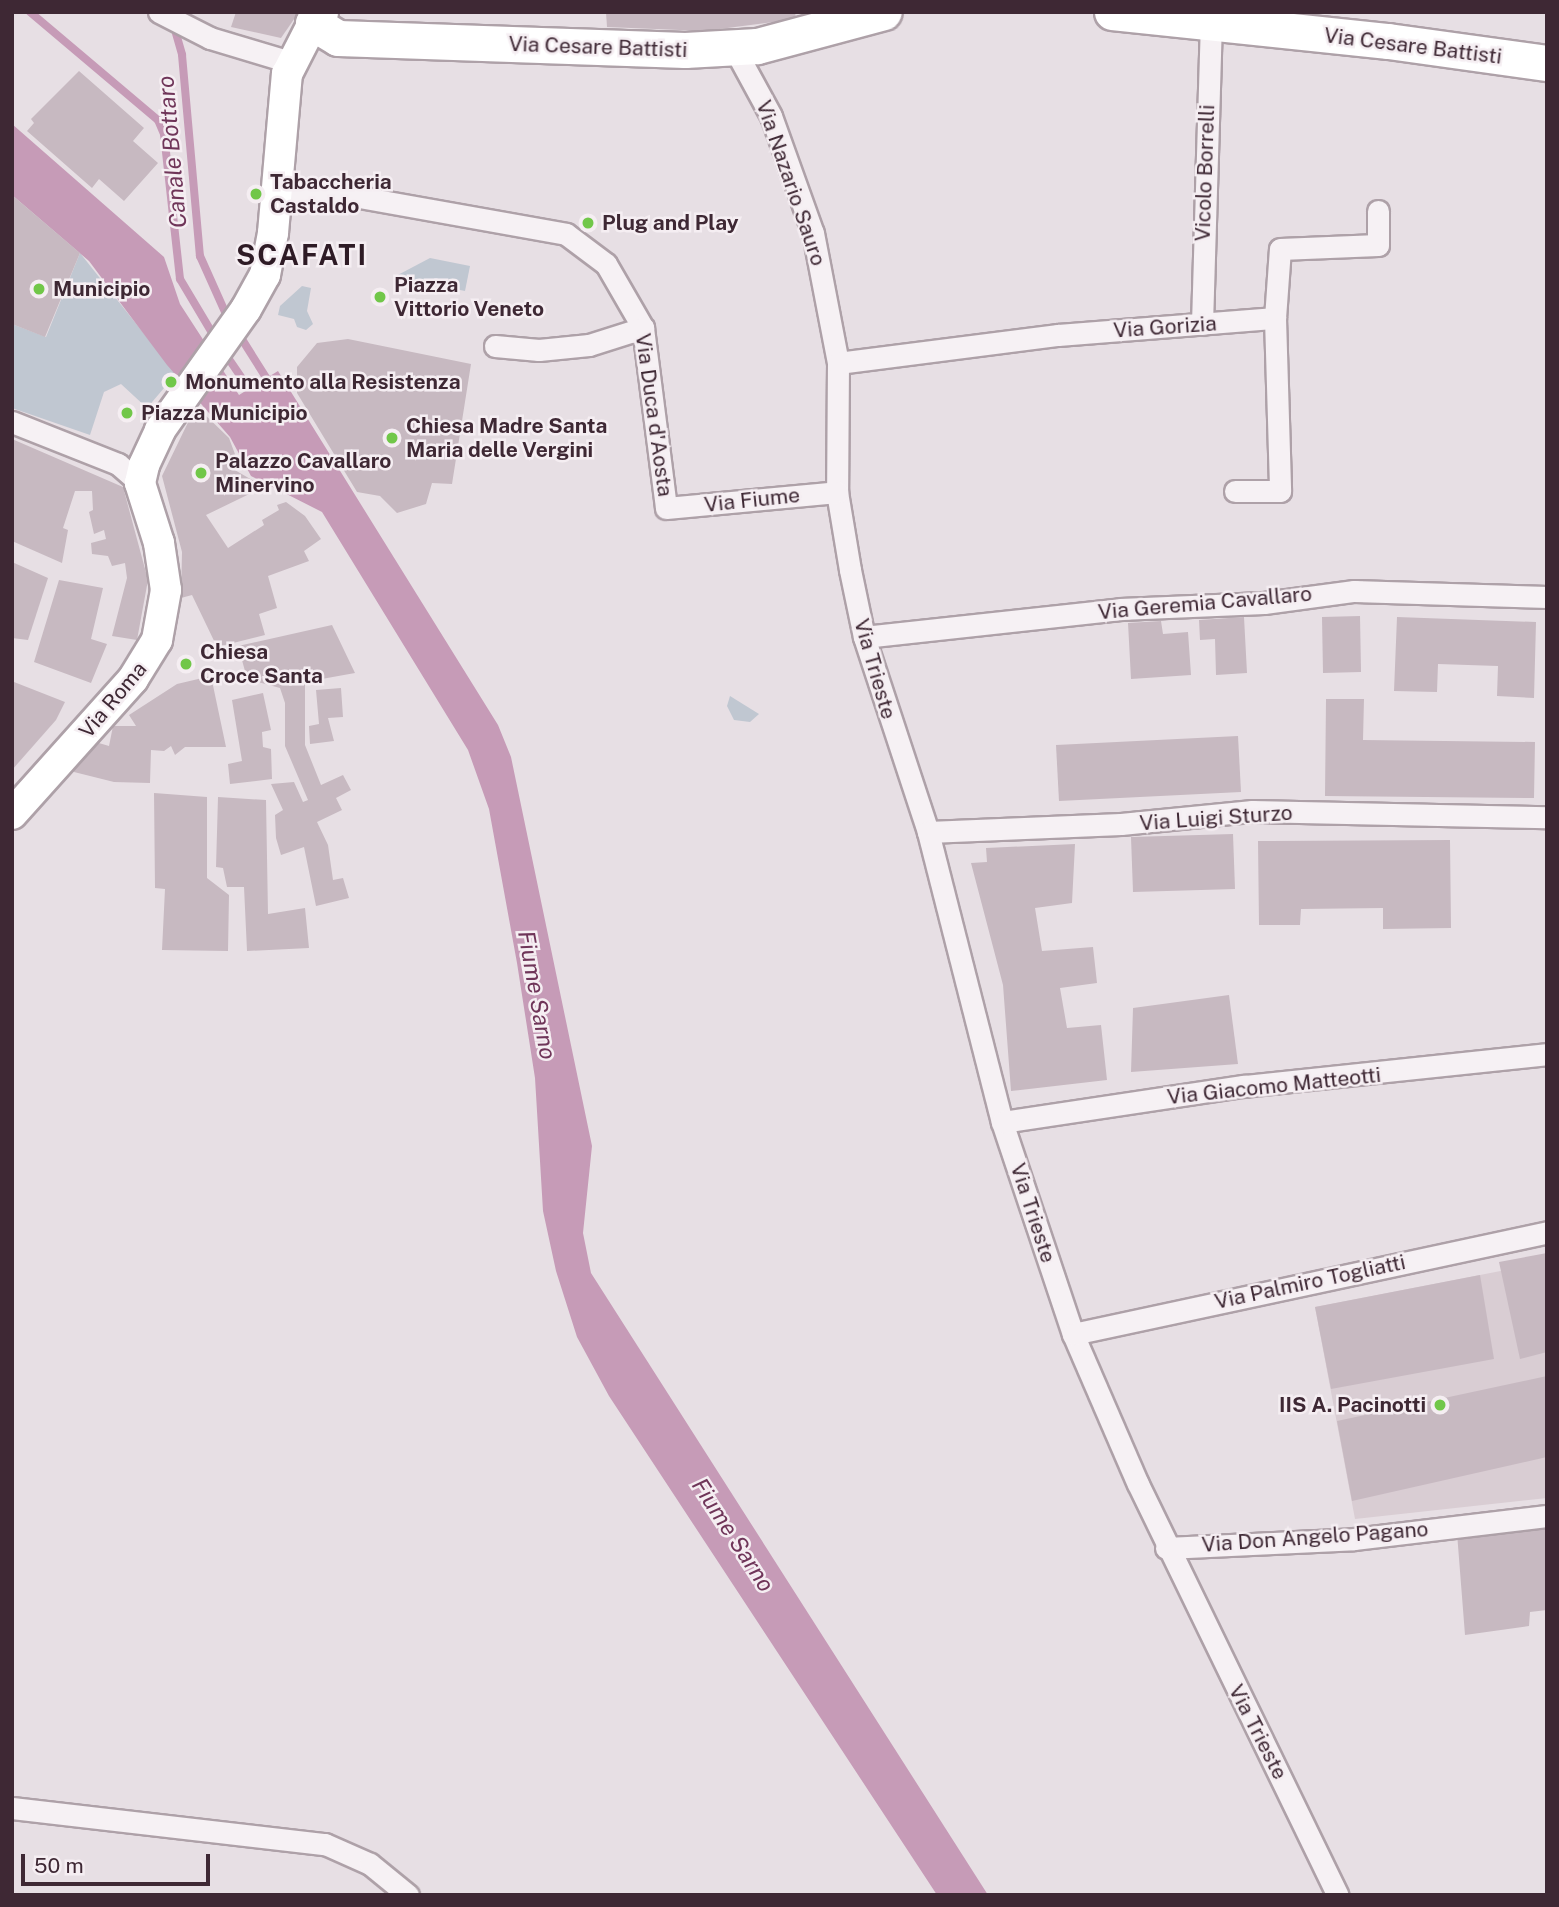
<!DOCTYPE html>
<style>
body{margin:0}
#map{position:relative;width:1559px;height:1907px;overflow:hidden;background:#e7dfe4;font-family:"Public Sans",sans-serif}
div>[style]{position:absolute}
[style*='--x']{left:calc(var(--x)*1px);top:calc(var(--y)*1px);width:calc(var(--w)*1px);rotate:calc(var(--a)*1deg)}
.built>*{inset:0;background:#d9cdd3}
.green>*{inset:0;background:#c0c7d1}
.water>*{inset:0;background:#c69bb7}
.stream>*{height:8px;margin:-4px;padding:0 4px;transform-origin:4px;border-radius:4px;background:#c69bb7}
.building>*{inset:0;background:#c7b9c1}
.roads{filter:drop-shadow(2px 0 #aea1a8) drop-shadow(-2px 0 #aea1a8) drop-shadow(0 2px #aea1a8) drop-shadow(0 -2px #aea1a8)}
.street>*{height:21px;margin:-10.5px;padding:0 10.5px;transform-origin:10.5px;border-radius:10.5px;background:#f6f1f4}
.secondary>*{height:30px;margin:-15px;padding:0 15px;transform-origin:15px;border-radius:15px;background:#fff}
.primary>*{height:35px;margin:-17.5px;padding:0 17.5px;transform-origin:17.5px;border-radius:17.5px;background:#fff}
.dots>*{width:19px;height:19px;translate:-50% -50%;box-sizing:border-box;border:4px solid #f5eef2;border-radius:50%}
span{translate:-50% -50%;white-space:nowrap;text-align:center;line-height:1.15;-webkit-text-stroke:5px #f5eef2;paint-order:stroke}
.street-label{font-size:21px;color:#3e2834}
.poi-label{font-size:21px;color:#3e2834;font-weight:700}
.left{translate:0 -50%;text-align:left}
.right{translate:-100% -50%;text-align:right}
.water-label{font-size:23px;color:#6f3559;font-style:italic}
.district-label{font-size:28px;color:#2e1b25;font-weight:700;letter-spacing:2px}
.frame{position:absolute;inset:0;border:14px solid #3e2834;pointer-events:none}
.scale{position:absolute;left:21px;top:1854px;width:189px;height:32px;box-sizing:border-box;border:4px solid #3e2834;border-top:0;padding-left:9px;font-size:21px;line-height:24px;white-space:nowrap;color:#3e2834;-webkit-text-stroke:5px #f5eef2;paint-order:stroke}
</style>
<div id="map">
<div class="built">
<div style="clip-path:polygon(1547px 1262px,1547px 1498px,1355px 1519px,1315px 1307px)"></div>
</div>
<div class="green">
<div style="clip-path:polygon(80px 253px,176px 374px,147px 408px,121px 384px,104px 392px,90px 435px,12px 408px,12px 324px,46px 337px)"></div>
<div style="clip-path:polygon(430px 258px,470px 266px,465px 291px,394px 277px)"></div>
<div style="clip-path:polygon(302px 286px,311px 288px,307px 311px,313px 324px,306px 330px,297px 327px,294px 319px,278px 315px,280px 306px)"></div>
<div style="clip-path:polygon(730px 696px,759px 714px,750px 722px,734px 720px,727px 706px)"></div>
</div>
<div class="water">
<div style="clip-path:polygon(12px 124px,164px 257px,180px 304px,239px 395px,278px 371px,498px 725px,511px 757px,592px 1146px,583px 1233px,591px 1273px,988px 1895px,937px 1895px,609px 1396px,577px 1337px,556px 1271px,543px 1211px,535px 1078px,517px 963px,489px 809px,468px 750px,322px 512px,251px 476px,230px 437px,167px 365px,89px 261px,12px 195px)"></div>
</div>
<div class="stream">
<div style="--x:30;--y:12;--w:167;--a:40.2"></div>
<div style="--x:158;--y:120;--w:15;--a:67"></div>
<div style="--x:164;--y:134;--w:146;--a:83.7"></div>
<div style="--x:180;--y:279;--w:72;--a:59.2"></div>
<div style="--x:173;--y:23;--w:33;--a:74"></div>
<div style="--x:182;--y:55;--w:202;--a:84.9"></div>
<div style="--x:200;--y:256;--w:73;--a:65.9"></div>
<div style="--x:238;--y:333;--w:64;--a:57.8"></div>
<div style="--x:224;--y:352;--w:53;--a:55.7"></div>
</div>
<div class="building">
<div style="clip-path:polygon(236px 12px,299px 12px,281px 38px,231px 27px)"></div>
<div style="clip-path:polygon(606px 12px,795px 12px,796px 19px,704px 31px,607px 27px)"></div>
<div style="clip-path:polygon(79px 71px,144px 128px,133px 141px,158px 163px,124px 201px,99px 179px,92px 188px,27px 131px,34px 123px,31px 119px)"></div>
<div style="clip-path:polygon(12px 195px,80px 253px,45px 337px,12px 324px)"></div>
<div style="clip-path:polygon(348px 339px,471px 364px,452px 484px,432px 483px,426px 504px,397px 513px,380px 496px,357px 492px,297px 393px,297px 367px,317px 343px)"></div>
<div style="clip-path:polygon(196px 406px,229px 438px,239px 465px,233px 469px,264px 487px,206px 515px,228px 548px,264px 525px,262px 520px,279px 510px,277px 505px,286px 502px,305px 516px,321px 539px,304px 551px,309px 561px,268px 576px,277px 608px,259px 614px,265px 635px,217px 647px,192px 595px,181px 598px,182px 552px,162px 476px)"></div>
<div style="clip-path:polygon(12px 439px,123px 487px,148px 580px,137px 640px,112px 636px,127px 578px,125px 563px,112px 566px,108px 556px,92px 554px,91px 543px,106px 539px,104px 530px,94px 534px,89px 512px,93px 510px,92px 491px,75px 491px,63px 528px,68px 530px,62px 563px,12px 541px)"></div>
<div style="clip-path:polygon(12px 562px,48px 578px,28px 640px,12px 638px)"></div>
<div style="clip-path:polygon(59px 580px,103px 588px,91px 639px,107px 644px,91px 683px,34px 662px)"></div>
<div style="clip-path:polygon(1360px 616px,1361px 672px,1323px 673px,1322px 617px)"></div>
<div style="clip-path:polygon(1244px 617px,1247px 673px,1216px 675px,1215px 639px,1200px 640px,1199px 620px)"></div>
<div style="clip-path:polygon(1397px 617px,1536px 622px,1534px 698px,1497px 696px,1498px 666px,1438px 664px,1437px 692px,1394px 691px)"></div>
<div style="clip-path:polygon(1161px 621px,1163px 634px,1188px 632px,1191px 675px,1131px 679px,1128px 623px)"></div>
<div style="clip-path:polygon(332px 625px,355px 673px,305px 682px,305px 745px,321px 785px,343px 775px,351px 790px,336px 798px,342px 810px,317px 822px,328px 845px,333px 880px,343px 878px,349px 898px,316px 906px,304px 847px,281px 855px,276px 838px,275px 815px,283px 810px,271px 784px,294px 782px,303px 802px,308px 800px,285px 746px,285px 703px,280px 688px,258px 682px,245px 671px,238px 646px)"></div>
<div style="clip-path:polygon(211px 676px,226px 747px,185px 747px,175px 755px,171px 746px,164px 751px,151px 750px,150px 783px,114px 782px,74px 772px,79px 751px,88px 753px,92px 741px,109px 746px,113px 726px,136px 726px,129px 715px,177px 684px)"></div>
<div style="clip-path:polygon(14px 682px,65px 702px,56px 720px,12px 770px)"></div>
<div style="clip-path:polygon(341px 688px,343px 717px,328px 718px,334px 741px,310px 744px,309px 726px,319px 724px,316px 690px)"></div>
<div style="clip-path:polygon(263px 693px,271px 730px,262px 732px,263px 747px,271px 749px,272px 779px,230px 784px,228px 764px,242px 761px,232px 700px)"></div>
<div style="clip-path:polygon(1326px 699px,1364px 699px,1363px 740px,1535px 742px,1534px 798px,1325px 796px)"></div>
<div style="clip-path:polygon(1238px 736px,1241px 792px,1059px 801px,1056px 745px)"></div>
<div style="clip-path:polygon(154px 793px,207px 797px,207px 878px,229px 895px,228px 951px,162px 950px,165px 889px,155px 888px)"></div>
<div style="clip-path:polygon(218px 797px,266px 800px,268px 914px,305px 908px,309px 948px,247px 951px,244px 887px,227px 887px,223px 868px,216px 867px)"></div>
<div style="clip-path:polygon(1233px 834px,1235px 889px,1133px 892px,1131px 837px)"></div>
<div style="clip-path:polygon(1450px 840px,1451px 928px,1383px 929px,1383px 908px,1301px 909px,1300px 925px,1259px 925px,1258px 841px)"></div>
<div style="clip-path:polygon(1075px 844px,1072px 903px,1035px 908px,1042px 951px,1093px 947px,1097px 983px,1060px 988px,1067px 1028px,1101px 1025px,1107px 1080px,1011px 1091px,1003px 985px,971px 863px,987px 862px,986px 848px)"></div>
<div style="clip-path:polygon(1229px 995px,1238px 1064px,1131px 1072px,1133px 1008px)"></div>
<div style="clip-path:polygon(1547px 1253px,1547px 1352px,1520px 1359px,1499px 1262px)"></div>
<div style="clip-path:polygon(1480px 1275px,1494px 1359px,1331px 1389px,1315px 1307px)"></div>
<div style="clip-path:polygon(1547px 1376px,1547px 1457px,1352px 1501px,1337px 1421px)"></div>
<div style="clip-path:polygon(1547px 1523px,1547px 1610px,1530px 1612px,1529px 1626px,1465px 1635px,1457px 1533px)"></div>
</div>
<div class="roads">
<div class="street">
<div style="--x:159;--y:12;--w:57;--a:27"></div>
<div style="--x:210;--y:38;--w:84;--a:16.7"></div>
<div style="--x:734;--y:48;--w:77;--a:61.4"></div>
<div style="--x:771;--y:116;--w:124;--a:70.3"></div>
<div style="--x:813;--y:233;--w:132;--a:79.1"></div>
<div style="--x:838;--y:363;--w:129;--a:90.4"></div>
<div style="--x:837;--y:492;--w:79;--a:80.5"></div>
<div style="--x:850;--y:570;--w:68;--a:78.2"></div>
<div style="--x:864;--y:637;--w:205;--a:71.8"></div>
<div style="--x:928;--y:832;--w:299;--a:75.7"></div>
<div style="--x:1002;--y:1122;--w:224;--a:71.5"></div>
<div style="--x:1073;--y:1334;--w:163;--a:66.6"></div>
<div style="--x:1138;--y:1484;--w:457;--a:64.1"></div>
<div style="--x:275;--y:209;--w:23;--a:-40"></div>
<div style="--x:293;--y:194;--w:27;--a:-8"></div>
<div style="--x:320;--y:190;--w:250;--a:10.1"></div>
<div style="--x:566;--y:234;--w:50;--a:36.9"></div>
<div style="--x:606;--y:264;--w:74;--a:60"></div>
<div style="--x:643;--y:328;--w:181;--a:82.7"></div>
<div style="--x:666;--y:508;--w:172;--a:-5.3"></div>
<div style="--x:1275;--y:318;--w:69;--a:-85.9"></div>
<div style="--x:1280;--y:249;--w:98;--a:-2.3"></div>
<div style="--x:1378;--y:245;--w:34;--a:-90"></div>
<div style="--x:1202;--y:324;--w:303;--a:-88.3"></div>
<div style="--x:495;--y:346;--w:44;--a:5.2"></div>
<div style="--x:539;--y:350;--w:50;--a:-5.7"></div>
<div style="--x:589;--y:345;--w:57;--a:-17.5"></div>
<div style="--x:838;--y:363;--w:222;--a:-7.3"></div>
<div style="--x:1058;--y:335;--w:218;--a:-4.5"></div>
<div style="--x:1275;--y:318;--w:173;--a:88.3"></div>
<div style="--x:1280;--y:491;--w:45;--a:180"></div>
<div style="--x:12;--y:422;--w:114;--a:21.6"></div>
<div style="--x:118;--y:464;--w:29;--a:41"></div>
<div style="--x:864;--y:637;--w:258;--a:-6.2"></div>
<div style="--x:1120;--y:609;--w:144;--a:-2.4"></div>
<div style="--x:1264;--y:603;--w:91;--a:-7.6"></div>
<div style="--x:1354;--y:591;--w:193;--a:1.8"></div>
<div style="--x:928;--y:832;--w:193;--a:-2.4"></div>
<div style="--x:1121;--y:824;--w:132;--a:-5.7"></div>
<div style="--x:1252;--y:811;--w:295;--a:1.2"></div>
<div style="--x:1002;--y:1122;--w:245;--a:-8.5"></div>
<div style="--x:1244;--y:1086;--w:305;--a:-6"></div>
<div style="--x:1073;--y:1334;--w:485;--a:-12.1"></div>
<div style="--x:1166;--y:1548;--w:188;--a:-2.7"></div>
<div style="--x:1354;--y:1539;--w:194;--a:-6.8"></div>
<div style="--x:12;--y:1808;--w:315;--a:6.6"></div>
<div style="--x:325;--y:1844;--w:49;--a:24"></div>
<div style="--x:370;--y:1864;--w:49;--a:39.2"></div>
</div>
<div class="secondary">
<div style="--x:12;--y:814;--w:181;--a:-48.1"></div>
<div style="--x:133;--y:679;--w:46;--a:-58.4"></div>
<div style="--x:157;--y:640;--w:51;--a:-79.8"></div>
<div style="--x:166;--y:590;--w:48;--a:-98.5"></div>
<div style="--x:159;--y:543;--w:63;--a:-107.6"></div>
<div style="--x:140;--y:483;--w:18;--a:-77"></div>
<div style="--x:144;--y:465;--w:38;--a:-65"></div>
<div style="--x:160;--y:430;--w:148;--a:-54.6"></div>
<div style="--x:246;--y:309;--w:39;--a:-61"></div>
<div style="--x:265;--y:275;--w:43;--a:-79.2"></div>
<div style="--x:273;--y:233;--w:160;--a:-85"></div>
<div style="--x:287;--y:74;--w:57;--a:-63"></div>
</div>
<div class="primary">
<div style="--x:320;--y:12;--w:13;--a:122"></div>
<div style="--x:313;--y:23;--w:29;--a:31"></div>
<div style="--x:338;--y:38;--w:347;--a:2"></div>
<div style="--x:685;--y:50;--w:72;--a:-3.2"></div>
<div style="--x:757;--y:46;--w:131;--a:-15"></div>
<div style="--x:1112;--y:12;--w:278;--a:6"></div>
<div style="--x:1388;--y:41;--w:161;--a:7.9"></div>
</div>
</div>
<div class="dots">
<div style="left:256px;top:194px;background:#71c749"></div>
<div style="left:588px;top:223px;background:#71c749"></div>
<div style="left:39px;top:289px;background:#71c749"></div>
<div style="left:380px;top:297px;background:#71c749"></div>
<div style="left:171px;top:382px;background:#71c749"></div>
<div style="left:127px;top:413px;background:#71c749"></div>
<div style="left:392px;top:438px;background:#71c749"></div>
<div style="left:201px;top:473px;background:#71c749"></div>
<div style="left:186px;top:664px;background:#71c749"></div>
<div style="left:1440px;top:1405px;background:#71c749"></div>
</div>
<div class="street-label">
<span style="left:1413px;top:46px;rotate:7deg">Via Cesare Battisti</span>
<span style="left:598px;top:47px;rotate:2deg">Via Cesare Battisti</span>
<span style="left:1205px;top:173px;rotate:-88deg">Vicolo Borrelli</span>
<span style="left:791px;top:183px;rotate:71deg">Via Nazario Sauro</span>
<span style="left:1165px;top:327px;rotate:-4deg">Via Gorizia</span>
<span style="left:654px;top:415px;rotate:82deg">Via Duca d'Aosta</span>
<span style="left:752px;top:500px;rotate:-6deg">Via Fiume</span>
<span style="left:1205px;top:603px;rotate:-5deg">Via Geremia Cavallaro</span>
<span style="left:875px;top:669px;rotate:74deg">Via Trieste</span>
<span style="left:113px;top:700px;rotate:-50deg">Via Roma</span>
<span style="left:1216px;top:818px;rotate:-4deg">Via Luigi Sturzo</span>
<span style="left:1274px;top:1086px;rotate:-6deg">Via Giacomo Matteotti</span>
<span style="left:1033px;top:1213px;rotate:72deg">Via Trieste</span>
<span style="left:1310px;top:1282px;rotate:-12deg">Via Palmiro Togliatti</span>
<span style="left:1315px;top:1537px;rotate:-4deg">Via Don Angelo Pagano</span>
<span style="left:1258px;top:1732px;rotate:63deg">Via Trieste</span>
</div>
<div class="poi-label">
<span class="left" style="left:270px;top:194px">Tabaccheria<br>Castaldo</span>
<span class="left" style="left:602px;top:223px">Plug and Play</span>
<span class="left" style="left:394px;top:297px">Piazza<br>Vittorio Veneto</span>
<span class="left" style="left:53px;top:289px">Municipio</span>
<span class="left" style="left:185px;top:382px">Monumento alla Resistenza</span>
<span class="left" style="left:141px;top:413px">Piazza Municipio</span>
<span class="left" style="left:406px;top:438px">Chiesa Madre Santa<br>Maria delle Vergini</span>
<span class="left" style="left:215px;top:473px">Palazzo Cavallaro<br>Minervino</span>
<span class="left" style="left:200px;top:664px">Chiesa<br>Croce Santa</span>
<span class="right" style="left:1426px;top:1405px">IIS A. Pacinotti</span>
</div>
<div class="water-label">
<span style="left:172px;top:152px;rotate:-95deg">Canale Bottaro</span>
<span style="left:537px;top:995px;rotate:80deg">Fiume Sarno</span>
<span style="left:733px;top:1535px;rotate:57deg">Fiume Sarno</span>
</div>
<div class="district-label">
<span style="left:302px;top:255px">SCAFATI</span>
</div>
<div class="frame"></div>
<div class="scale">50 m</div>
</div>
